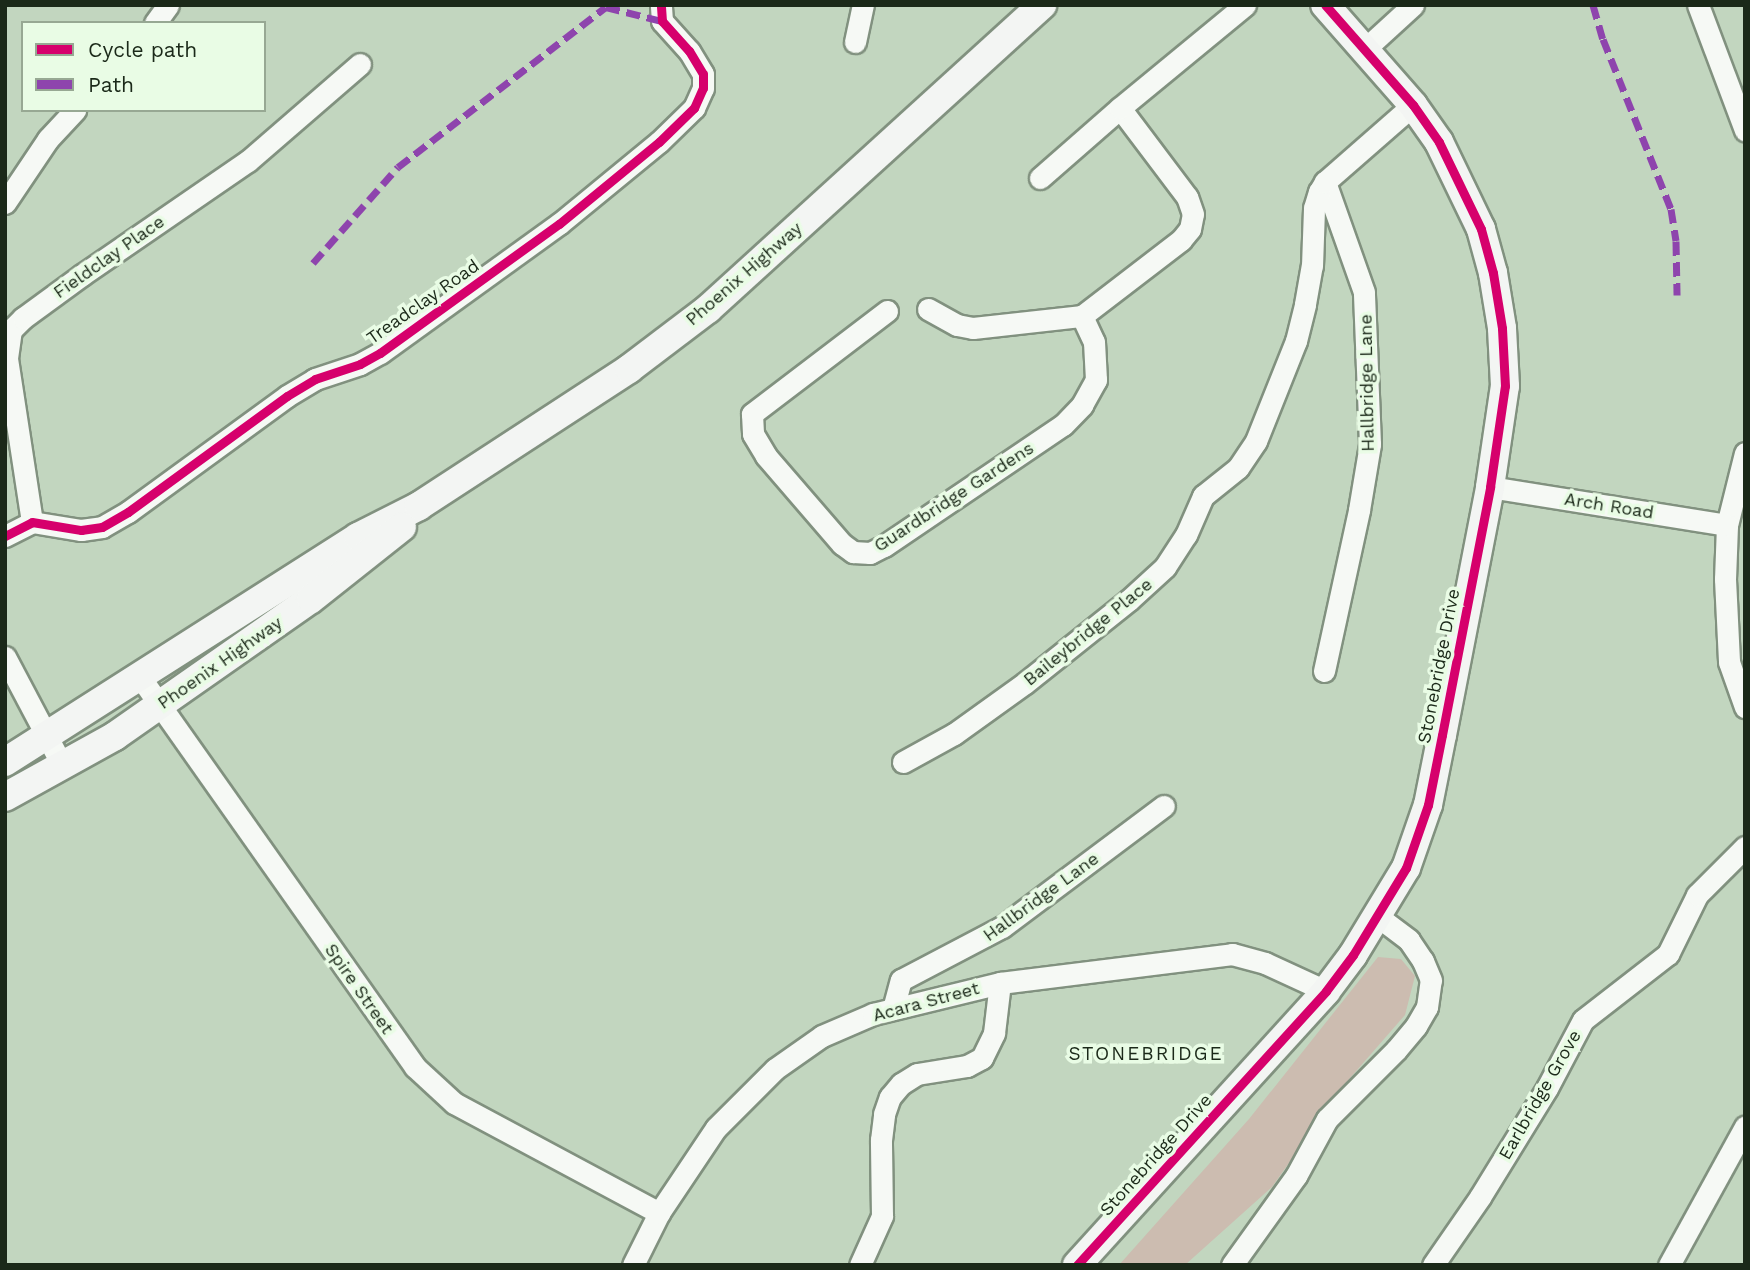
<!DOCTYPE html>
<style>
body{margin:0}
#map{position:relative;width:1750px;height:1270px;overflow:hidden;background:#c2d6bf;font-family:"Work Sans",sans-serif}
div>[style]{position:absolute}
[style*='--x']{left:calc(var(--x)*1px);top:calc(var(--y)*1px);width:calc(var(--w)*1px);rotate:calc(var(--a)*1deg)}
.green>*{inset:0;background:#ccbcb0}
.roads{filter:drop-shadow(2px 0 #81917f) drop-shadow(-2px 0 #81917f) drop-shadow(0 2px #81917f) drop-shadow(0 -2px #81917f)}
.street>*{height:21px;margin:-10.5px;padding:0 10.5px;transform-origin:10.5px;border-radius:10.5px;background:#f6f9f5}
.secondary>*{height:28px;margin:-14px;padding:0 14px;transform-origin:14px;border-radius:14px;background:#f3f5f3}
.quiet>*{height:7px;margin-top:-3.5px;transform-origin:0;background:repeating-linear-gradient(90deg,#8e44ad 0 14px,transparent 0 21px)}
.cycleway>*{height:9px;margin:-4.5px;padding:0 4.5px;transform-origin:4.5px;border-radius:4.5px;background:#d6006c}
span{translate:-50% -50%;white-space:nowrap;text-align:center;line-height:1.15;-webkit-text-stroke:7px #e9fce5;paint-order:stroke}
.street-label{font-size:18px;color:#1b2919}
.neighbourhood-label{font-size:19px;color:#1b2919;letter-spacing:2px}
.frame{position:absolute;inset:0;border:7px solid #1b2919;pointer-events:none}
.legend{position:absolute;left:21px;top:21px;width:245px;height:91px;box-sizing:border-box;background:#e9fce5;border:2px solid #97a893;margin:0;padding:9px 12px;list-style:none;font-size:21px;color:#1b2919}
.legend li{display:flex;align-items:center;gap:14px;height:35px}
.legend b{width:35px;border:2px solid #97a893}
</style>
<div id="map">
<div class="green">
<div style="clip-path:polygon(1378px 957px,1401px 959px,1415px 976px,1405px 1015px,1344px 1085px,1272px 1187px,1185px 1265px,1119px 1265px,1249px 1119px)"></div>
</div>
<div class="roads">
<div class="street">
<div style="--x:1698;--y:5;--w:134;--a:69.4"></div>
<div style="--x:155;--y:23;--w:22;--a:-54"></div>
<div style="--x:855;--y:42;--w:38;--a:-78"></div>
<div style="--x:1365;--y:49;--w:65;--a:-42.5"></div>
<div style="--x:1040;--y:178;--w:106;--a:-41.2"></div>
<div style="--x:5;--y:203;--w:77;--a:-56.1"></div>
<div style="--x:48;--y:139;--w:40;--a:-47"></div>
<div style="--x:928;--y:309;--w:33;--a:29"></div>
<div style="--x:957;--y:325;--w:16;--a:11"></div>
<div style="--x:973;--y:328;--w:110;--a:-6.3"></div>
<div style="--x:1082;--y:316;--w:125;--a:-37.5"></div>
<div style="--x:1181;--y:240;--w:14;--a:-51"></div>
<div style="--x:1190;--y:229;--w:15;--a:-79"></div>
<div style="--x:1193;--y:214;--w:18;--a:-109"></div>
<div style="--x:1187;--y:197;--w:111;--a:-127"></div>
<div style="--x:1120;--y:108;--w:162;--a:-39.5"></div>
<div style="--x:887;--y:311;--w:170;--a:142.7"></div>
<div style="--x:752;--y:414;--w:20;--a:87"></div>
<div style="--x:753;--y:434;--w:26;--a:59"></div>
<div style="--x:766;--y:456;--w:116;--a:49.2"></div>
<div style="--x:842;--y:544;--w:14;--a:36"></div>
<div style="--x:853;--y:552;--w:17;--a:3"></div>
<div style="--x:870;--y:553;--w:16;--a:-27"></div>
<div style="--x:884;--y:546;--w:216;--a:-34.1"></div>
<div style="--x:1063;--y:425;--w:28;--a:-46"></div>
<div style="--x:1082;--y:405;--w:29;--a:-61"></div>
<div style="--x:1096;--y:380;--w:38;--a:-93"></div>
<div style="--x:1094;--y:342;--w:29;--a:-115"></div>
<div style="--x:1745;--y:453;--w:74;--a:104"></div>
<div style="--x:1727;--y:525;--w:54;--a:92.1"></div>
<div style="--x:1725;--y:579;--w:83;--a:87.2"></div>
<div style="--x:1729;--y:662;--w:48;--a:70.4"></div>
<div style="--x:1490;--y:487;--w:240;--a:9.1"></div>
<div style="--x:32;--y:522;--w:166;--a:-98.7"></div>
<div style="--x:7;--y:358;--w:28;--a:-82"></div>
<div style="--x:11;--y:330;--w:17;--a:-45"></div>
<div style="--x:23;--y:318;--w:73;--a:-36.1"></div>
<div style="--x:82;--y:275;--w:201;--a:-34.5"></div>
<div style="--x:248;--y:161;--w:148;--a:-40.9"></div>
<div style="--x:5;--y:536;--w:30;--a:-27"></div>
<div style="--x:32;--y:522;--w:50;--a:9.3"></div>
<div style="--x:81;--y:530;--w:21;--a:-8"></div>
<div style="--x:102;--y:527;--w:30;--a:-30"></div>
<div style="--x:128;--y:512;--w:197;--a:-36.1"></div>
<div style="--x:287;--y:396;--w:33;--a:-31"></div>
<div style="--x:315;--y:379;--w:47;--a:-18.4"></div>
<div style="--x:360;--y:364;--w:23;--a:-29"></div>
<div style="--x:380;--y:353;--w:221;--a:-35.8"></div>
<div style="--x:559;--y:224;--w:129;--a:-39.4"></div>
<div style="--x:659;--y:142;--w:49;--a:-44.2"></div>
<div style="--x:694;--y:108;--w:22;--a:-66"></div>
<div style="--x:703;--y:88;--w:14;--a:-90"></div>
<div style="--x:703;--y:74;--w:27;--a:-121"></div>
<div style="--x:689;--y:51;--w:40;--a:-132"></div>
<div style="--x:662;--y:21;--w:16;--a:-94"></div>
<div style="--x:5;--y:657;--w:124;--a:62.2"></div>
<div style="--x:1324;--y:671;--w:165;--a:-77.7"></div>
<div style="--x:1359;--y:510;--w:67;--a:-80.5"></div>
<div style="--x:1370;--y:444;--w:152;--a:-92.3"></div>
<div style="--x:1364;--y:292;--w:117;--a:-109.5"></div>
<div style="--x:140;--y:677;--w:477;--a:54.8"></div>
<div style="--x:415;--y:1067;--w:53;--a:42.7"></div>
<div style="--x:454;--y:1103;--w:233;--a:28.2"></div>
<div style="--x:903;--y:762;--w:58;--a:-28.8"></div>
<div style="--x:954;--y:734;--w:87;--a:-35.7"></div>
<div style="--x:1025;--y:683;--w:133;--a:-38.6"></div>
<div style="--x:1129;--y:600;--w:49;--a:-42.5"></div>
<div style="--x:1165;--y:567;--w:38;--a:-57"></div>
<div style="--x:1186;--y:535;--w:43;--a:-66.4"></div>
<div style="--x:1203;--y:496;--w:45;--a:-38.7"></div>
<div style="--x:1238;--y:468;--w:32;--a:-56"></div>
<div style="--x:1256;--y:441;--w:108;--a:-68.2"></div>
<div style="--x:1296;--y:341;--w:38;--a:-76"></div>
<div style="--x:1305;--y:304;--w:39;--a:-80"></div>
<div style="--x:1312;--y:266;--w:58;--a:-88"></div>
<div style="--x:1314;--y:208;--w:17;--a:-73"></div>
<div style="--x:1319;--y:192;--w:12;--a:-59"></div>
<div style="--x:1325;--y:182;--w:117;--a:-41.2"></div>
<div style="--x:893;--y:1009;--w:30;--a:-75"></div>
<div style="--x:901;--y:980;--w:114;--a:-27.7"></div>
<div style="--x:1002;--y:927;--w:202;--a:-36.8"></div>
<div style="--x:633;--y:1265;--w:58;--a:-63.4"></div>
<div style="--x:659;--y:1213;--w:102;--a:-56.2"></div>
<div style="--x:716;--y:1128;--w:83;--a:-45"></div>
<div style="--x:775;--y:1069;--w:57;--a:-35.1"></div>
<div style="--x:822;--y:1036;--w:56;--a:-23.3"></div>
<div style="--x:873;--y:1014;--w:131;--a:-13.7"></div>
<div style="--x:1000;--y:983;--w:234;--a:-7.1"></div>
<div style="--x:1232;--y:954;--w:34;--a:15"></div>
<div style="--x:1265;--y:963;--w:67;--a:24.7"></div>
<div style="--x:860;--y:1265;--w:54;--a:-65.8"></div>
<div style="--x:882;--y:1216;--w:76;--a:-90.8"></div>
<div style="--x:881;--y:1140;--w:26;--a:-83"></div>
<div style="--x:884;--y:1114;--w:18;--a:-71"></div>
<div style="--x:890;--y:1097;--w:17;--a:-50"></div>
<div style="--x:901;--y:1084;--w:19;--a:-32"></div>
<div style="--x:917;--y:1074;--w:51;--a:-9.1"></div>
<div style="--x:967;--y:1066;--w:17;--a:-28"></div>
<div style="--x:982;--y:1058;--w:28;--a:-64"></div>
<div style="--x:994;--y:1033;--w:50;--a:-83.2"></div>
<div style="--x:1232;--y:1265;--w:110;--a:-54.3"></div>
<div style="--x:1296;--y:1176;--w:65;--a:-61.5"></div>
<div style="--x:1327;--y:1119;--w:98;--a:-45"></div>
<div style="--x:1396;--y:1050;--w:31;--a:-50"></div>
<div style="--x:1416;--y:1026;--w:22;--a:-60"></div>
<div style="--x:1427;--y:1007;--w:27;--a:-82"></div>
<div style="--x:1431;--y:980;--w:21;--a:-113"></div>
<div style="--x:1423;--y:961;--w:25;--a:-124"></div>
<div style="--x:1409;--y:940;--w:38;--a:-143"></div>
<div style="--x:1433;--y:1265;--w:83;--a:-55.3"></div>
<div style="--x:1480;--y:1197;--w:128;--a:-58.4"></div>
<div style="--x:1547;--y:1088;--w:77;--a:-62.1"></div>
<div style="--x:1583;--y:1020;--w:108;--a:-37.8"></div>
<div style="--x:1668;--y:954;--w:66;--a:-63.8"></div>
<div style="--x:1697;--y:895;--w:68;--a:-45"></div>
<div style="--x:1669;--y:1265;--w:158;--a:-61.2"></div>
</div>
<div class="secondary">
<div style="--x:5;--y:762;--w:419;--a:-32.5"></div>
<div style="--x:358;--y:537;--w:68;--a:-26.9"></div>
<div style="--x:419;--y:506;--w:251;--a:-33.1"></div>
<div style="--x:629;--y:369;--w:99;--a:-37.2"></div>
<div style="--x:708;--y:309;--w:452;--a:-42.3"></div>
<div style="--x:5;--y:797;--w:126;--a:-29"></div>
<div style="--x:115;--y:736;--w:239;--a:-35"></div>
<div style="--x:311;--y:599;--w:116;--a:-38.4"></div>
<div style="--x:1077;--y:1265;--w:370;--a:-47.7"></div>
<div style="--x:1326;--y:991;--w:45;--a:-53.1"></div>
<div style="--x:1353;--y:955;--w:102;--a:-58.7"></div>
<div style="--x:1406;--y:868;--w:67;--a:-70.8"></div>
<div style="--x:1428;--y:805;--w:71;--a:-78.7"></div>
<div style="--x:1442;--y:735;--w:253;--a:-79"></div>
<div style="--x:1490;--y:487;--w:102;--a:-81.6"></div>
<div style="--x:1505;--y:386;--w:58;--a:-93"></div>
<div style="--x:1502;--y:328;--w:56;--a:-99.3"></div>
<div style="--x:1493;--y:273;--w:46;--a:-105.3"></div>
<div style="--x:1481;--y:229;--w:97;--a:-115.8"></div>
<div style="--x:1439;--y:142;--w:45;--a:-125.1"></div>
<div style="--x:1413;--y:105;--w:133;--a:-131.3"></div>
</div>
</div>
<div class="quiet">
<div style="--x:1593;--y:5;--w:35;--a:74"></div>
<div style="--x:1603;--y:39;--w:183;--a:68.2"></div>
<div style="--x:1671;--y:209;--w:32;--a:81"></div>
<div style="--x:1676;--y:241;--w:54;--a:88.9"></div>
<div style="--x:313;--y:263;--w:128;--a:-48.5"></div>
<div style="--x:398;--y:167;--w:262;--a:-37.6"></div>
<div style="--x:606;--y:7;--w:58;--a:14"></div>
</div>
<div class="cycleway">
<div style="--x:5;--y:536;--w:30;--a:-27"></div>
<div style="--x:32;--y:522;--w:50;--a:9.3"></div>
<div style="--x:81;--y:530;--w:21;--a:-8"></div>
<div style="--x:102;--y:527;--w:30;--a:-30"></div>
<div style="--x:128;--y:512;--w:197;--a:-36.1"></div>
<div style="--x:287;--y:396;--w:33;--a:-31"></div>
<div style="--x:315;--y:379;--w:47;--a:-18.4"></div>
<div style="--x:360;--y:364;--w:23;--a:-29"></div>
<div style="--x:380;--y:353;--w:221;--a:-35.8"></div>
<div style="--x:559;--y:224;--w:129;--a:-39.4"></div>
<div style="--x:659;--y:142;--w:49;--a:-44.2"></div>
<div style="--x:694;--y:108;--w:22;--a:-66"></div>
<div style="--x:703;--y:88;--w:14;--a:-90"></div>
<div style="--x:703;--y:74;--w:27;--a:-121"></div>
<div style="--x:689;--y:51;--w:40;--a:-132"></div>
<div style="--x:662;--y:21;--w:16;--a:-94"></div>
<div style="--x:1077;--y:1265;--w:370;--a:-47.7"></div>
<div style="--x:1326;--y:991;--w:45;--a:-53.1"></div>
<div style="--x:1353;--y:955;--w:102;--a:-58.7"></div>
<div style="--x:1406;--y:868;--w:67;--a:-70.8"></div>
<div style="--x:1428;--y:805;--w:71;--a:-78.7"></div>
<div style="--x:1442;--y:735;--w:253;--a:-79"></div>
<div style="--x:1490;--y:487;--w:102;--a:-81.6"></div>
<div style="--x:1505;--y:386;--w:58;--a:-93"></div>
<div style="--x:1502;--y:328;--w:56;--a:-99.3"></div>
<div style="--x:1493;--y:273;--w:46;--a:-105.3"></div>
<div style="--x:1481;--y:229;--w:97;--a:-115.8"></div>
<div style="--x:1439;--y:142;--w:45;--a:-125.1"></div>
<div style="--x:1413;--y:105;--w:133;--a:-131.3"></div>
</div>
<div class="street-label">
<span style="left:109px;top:257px;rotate:-35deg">Fieldclay Place</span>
<span style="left:744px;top:274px;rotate:-41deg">Phoenix Highway</span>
<span style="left:423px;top:302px;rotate:-35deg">Treadclay Road</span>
<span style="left:1367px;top:383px;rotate:-91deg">Hallbridge Lane</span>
<span style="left:954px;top:497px;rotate:-33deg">Guardbridge Gardens</span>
<span style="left:1609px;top:506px;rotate:9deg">Arch Road</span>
<span style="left:1088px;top:632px;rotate:-39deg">Baileybridge Place</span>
<span style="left:220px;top:663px;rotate:-35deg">Phoenix Highway</span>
<span style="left:1439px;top:666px;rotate:-79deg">Stonebridge Drive</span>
<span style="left:1041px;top:897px;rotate:-36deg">Hallbridge Lane</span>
<span style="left:359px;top:989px;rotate:55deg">Spire Street</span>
<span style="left:926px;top:1002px;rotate:-15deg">Acara Street</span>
<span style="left:1540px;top:1095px;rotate:-60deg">Earlbridge Grove</span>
<span style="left:1156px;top:1155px;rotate:-48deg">Stonebridge Drive</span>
</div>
<div class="neighbourhood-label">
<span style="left:1146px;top:1054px">STONEBRIDGE</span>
</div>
<div class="frame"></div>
<ul class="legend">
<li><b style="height:9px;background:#d6006c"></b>Cycle path</li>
<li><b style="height:9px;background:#8e44ad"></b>Path</li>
</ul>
</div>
